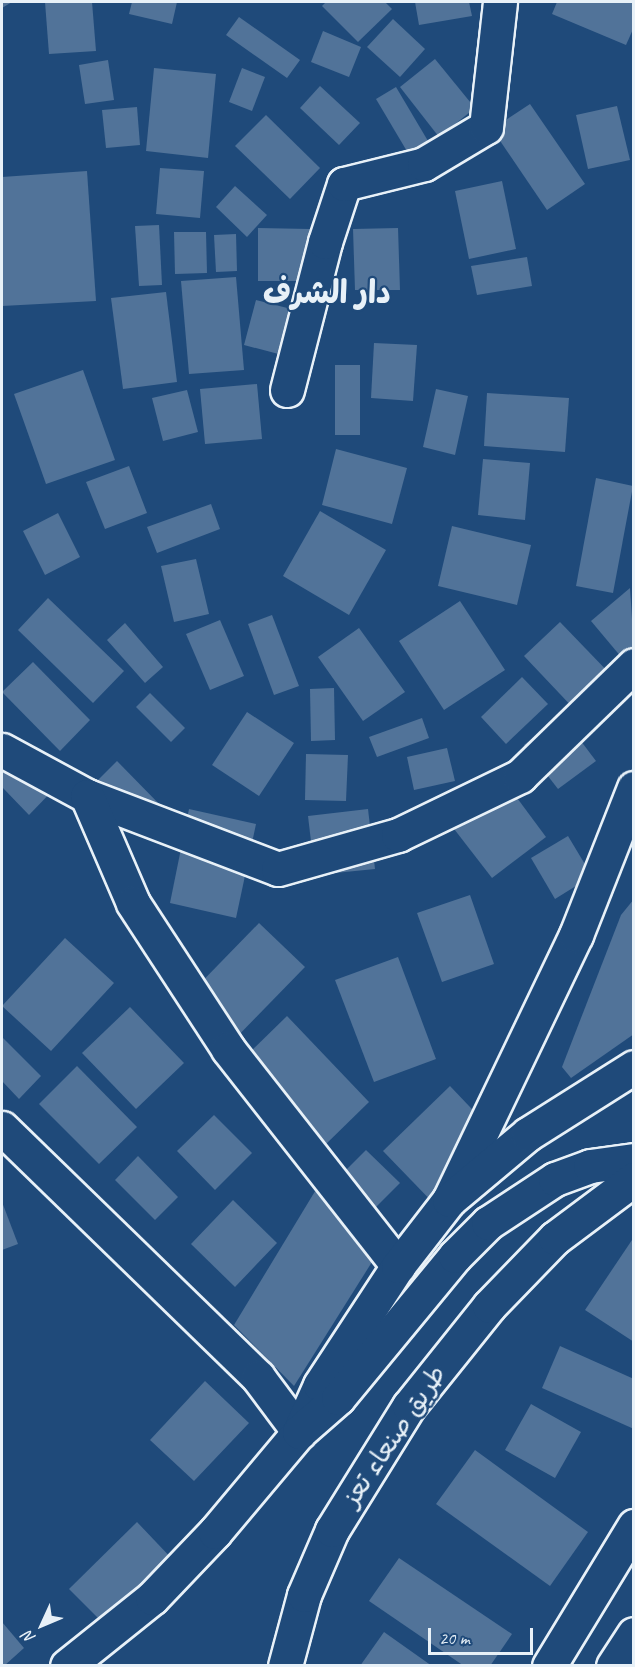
<!DOCTYPE html>
<meta charset="utf-8">
<style>
body{margin:0}
#map{position:relative;width:635px;height:1667px;overflow:hidden;background:#1f4a7a;font-family:Caveat,"Playpen Sans Arabic",sans-serif}
div>[style]{position:absolute}
[style*='--x']{left:calc(var(--x)*1px);top:calc(var(--y)*1px);width:calc(var(--w)*1px);rotate:calc(var(--a)*1deg)}
.building>*{inset:0;background:#517399}
.roads{filter:drop-shadow(2px 0 #e8f1f8) drop-shadow(-2px 0 #e8f1f8) drop-shadow(0 2px #e8f1f8) drop-shadow(0 -2px #e8f1f8)}
.minor>*{height:33px;margin:-16.5px;padding:0 16.5px;transform-origin:16.5px;border-radius:16.5px;background:#1f4a7a}
.primary>*{height:33px;margin:-16.5px;padding:0 16.5px;transform-origin:16.5px;border-radius:16.5px;background:#1f4a7a}
.trunk>*{height:33px;margin:-16.5px;padding:0 16.5px;transform-origin:16.5px;border-radius:16.5px;background:#1f4a7a}
span{translate:-50% -50%;white-space:nowrap;text-align:center;line-height:1.15;-webkit-text-stroke:4.5px #1f4a7a;paint-order:stroke}
.street-label{font-size:26px;color:#e8f1f8}
.district-label{font-size:32px;color:#e8f1f8;font-weight:700}
.frame{position:absolute;inset:0;border:3px solid #e8f1f8;pointer-events:none}
.north{position:absolute;left:12px;top:1595px;width:60px;height:60px;-webkit-text-stroke:4px #1f4a7a;paint-order:stroke;rotate:226deg;font-size:16px;font-weight:700;line-height:24px;text-align:center;color:#e8f1f8}
.north::after{content:'';display:block;margin:auto;width:21px;height:27px;background:#e8f1f8;clip-path:polygon(50% 0,100% 100%,50% 72%,0 100%)}
.scale{position:absolute;left:428px;top:1628px;width:105px;height:27px;box-sizing:border-box;border:3px solid #e8f1f8;border-top:0;padding-left:8px;font-size:18px;line-height:21px;white-space:nowrap;color:#e8f1f8;-webkit-text-stroke:4px #1f4a7a;paint-order:stroke}
</style>
<div id="map">
<div class="building">
<div style="clip-path:polygon(2px 2px,12px 2px,2px 8px)"></div>
<div style="clip-path:polygon(45px 2px,92px 2px,96px 51px,49px 54px)"></div>
<div style="clip-path:polygon(132px 2px,177px 2px,172px 24px,129px 14px)"></div>
<div style="clip-path:polygon(326px 2px,385px 2px,392px 9px,358px 42px,322px 6px)"></div>
<div style="clip-path:polygon(415px 2px,469px 2px,472px 16px,419px 25px)"></div>
<div style="clip-path:polygon(557px 2px,634px 2px,634px 27px,626px 45px,552px 14px)"></div>
<div style="clip-path:polygon(239px 17px,300px 60px,287px 78px,226px 35px)"></div>
<div style="clip-path:polygon(393px 19px,425px 49px,400px 77px,367px 47px)"></div>
<div style="clip-path:polygon(323px 31px,361px 47px,349px 77px,311px 62px)"></div>
<div style="clip-path:polygon(435px 59px,475px 108px,439px 137px,400px 87px)"></div>
<div style="clip-path:polygon(108px 60px,114px 100px,85px 104px,79px 65px)"></div>
<div style="clip-path:polygon(154px 68px,216px 74px,208px 158px,146px 151px)"></div>
<div style="clip-path:polygon(242px 68px,265px 77px,252px 111px,229px 102px)"></div>
<div style="clip-path:polygon(320px 86px,360px 123px,339px 145px,300px 108px)"></div>
<div style="clip-path:polygon(396px 87px,428px 141px,408px 153px,376px 99px)"></div>
<div style="clip-path:polygon(530px 104px,585px 184px,547px 210px,492px 129px)"></div>
<div style="clip-path:polygon(617px 106px,630px 160px,588px 169px,576px 115px)"></div>
<div style="clip-path:polygon(137px 107px,140px 145px,106px 148px,102px 110px)"></div>
<div style="clip-path:polygon(266px 115px,320px 168px,290px 199px,235px 146px)"></div>
<div style="clip-path:polygon(160px 168px,204px 171px,200px 218px,156px 214px)"></div>
<div style="clip-path:polygon(87px 171px,96px 301px,2px 306px,2px 177px)"></div>
<div style="clip-path:polygon(502px 181px,516px 249px,469px 259px,455px 191px)"></div>
<div style="clip-path:polygon(235px 186px,267px 215px,247px 237px,216px 207px)"></div>
<div style="clip-path:polygon(159px 225px,162px 285px,139px 286px,135px 226px)"></div>
<div style="clip-path:polygon(258px 228px,310px 229px,309px 281px,258px 281px)"></div>
<div style="clip-path:polygon(398px 228px,400px 290px,355px 290px,353px 229px)"></div>
<div style="clip-path:polygon(174px 232px,206px 232px,207px 273px,175px 274px)"></div>
<div style="clip-path:polygon(236px 234px,237px 271px,216px 272px,214px 235px)"></div>
<div style="clip-path:polygon(527px 257px,532px 286px,477px 295px,471px 266px)"></div>
<div style="clip-path:polygon(236px 277px,244px 370px,189px 374px,181px 281px)"></div>
<div style="clip-path:polygon(166px 292px,177px 382px,123px 389px,111px 298px)"></div>
<div style="clip-path:polygon(256px 300px,299px 311px,286px 356px,244px 345px)"></div>
<div style="clip-path:polygon(374px 343px,417px 345px,413px 401px,371px 398px)"></div>
<div style="clip-path:polygon(335px 365px,360px 365px,360px 435px,335px 435px)"></div>
<div style="clip-path:polygon(83px 370px,115px 460px,46px 484px,14px 394px)"></div>
<div style="clip-path:polygon(257px 384px,262px 439px,205px 444px,200px 389px)"></div>
<div style="clip-path:polygon(436px 389px,468px 396px,455px 455px,423px 447px)"></div>
<div style="clip-path:polygon(187px 390px,198px 432px,163px 441px,152px 398px)"></div>
<div style="clip-path:polygon(487px 393px,569px 398px,565px 452px,484px 446px)"></div>
<div style="clip-path:polygon(336px 449px,407px 468px,392px 524px,322px 505px)"></div>
<div style="clip-path:polygon(483px 459px,530px 463px,525px 520px,478px 515px)"></div>
<div style="clip-path:polygon(129px 466px,147px 513px,105px 529px,86px 482px)"></div>
<div style="clip-path:polygon(596px 478px,633px 486px,613px 593px,576px 586px)"></div>
<div style="clip-path:polygon(211px 504px,220px 529px,157px 553px,147px 527px)"></div>
<div style="clip-path:polygon(320px 511px,386px 550px,349px 615px,283px 576px)"></div>
<div style="clip-path:polygon(58px 513px,80px 557px,45px 575px,23px 531px)"></div>
<div style="clip-path:polygon(452px 526px,531px 545px,517px 605px,438px 586px)"></div>
<div style="clip-path:polygon(196px 559px,209px 614px,174px 622px,161px 566px)"></div>
<div style="clip-path:polygon(630px 588px,634px 649px,622px 658px,591px 621px)"></div>
<div style="clip-path:polygon(48px 598px,124px 671px,93px 703px,18px 630px)"></div>
<div style="clip-path:polygon(460px 601px,505px 670px,444px 710px,399px 641px)"></div>
<div style="clip-path:polygon(272px 615px,299px 686px,274px 695px,248px 624px)"></div>
<div style="clip-path:polygon(220px 620px,244px 676px,210px 690px,186px 634px)"></div>
<div style="clip-path:polygon(560px 622px,613px 677px,577px 712px,524px 656px)"></div>
<div style="clip-path:polygon(125px 623px,163px 667px,145px 683px,107px 640px)"></div>
<div style="clip-path:polygon(359px 628px,405px 692px,363px 721px,318px 657px)"></div>
<div style="clip-path:polygon(33px 662px,90px 720px,60px 751px,2px 692px)"></div>
<div style="clip-path:polygon(522px 677px,548px 704px,506px 744px,481px 717px)"></div>
<div style="clip-path:polygon(334px 688px,335px 740px,311px 741px,310px 689px)"></div>
<div style="clip-path:polygon(150px 693px,185px 728px,171px 742px,136px 707px)"></div>
<div style="clip-path:polygon(247px 712px,294px 743px,259px 796px,212px 765px)"></div>
<div style="clip-path:polygon(562px 716px,596px 761px,558px 789px,524px 745px)"></div>
<div style="clip-path:polygon(422px 718px,429px 738px,377px 757px,369px 737px)"></div>
<div style="clip-path:polygon(447px 748px,455px 781px,414px 790px,407px 757px)"></div>
<div style="clip-path:polygon(22px 754px,56px 787px,29px 815px,2px 787px,2px 774px)"></div>
<div style="clip-path:polygon(306px 754px,348px 755px,346px 801px,305px 800px)"></div>
<div style="clip-path:polygon(117px 761px,165px 810px,93px 785px)"></div>
<div style="clip-path:polygon(506px 783px,546px 837px,492px 878px,451px 825px)"></div>
<div style="clip-path:polygon(189px 809px,256px 824px,236px 918px,170px 903px)"></div>
<div style="clip-path:polygon(368px 809px,375px 869px,315px 875px,308px 816px)"></div>
<div style="clip-path:polygon(568px 836px,592px 876px,555px 899px,531px 858px)"></div>
<div style="clip-path:polygon(470px 895px,494px 964px,442px 982px,417px 913px)"></div>
<div style="clip-path:polygon(634px 899px,634px 1034px,571px 1078px,562px 1067px,621px 915px)"></div>
<div style="clip-path:polygon(259px 923px,305px 967px,230px 1044px,184px 1000px)"></div>
<div style="clip-path:polygon(65px 938px,114px 983px,51px 1051px,2px 1006px)"></div>
<div style="clip-path:polygon(398px 957px,436px 1059px,374px 1082px,335px 980px)"></div>
<div style="clip-path:polygon(130px 1007px,184px 1063px,136px 1109px,82px 1053px)"></div>
<div style="clip-path:polygon(287px 1016px,369px 1102px,324px 1146px,242px 1060px)"></div>
<div style="clip-path:polygon(2px 1037px,41px 1076px,19px 1099px,2px 1081px)"></div>
<div style="clip-path:polygon(77px 1066px,137px 1127px,99px 1164px,39px 1104px)"></div>
<div style="clip-path:polygon(450px 1086px,507px 1146px,440px 1210px,383px 1151px)"></div>
<div style="clip-path:polygon(214px 1115px,252px 1153px,215px 1190px,177px 1151px)"></div>
<div style="clip-path:polygon(366px 1150px,400px 1183px,371px 1212px,338px 1178px)"></div>
<div style="clip-path:polygon(138px 1156px,178px 1197px,155px 1220px,115px 1180px)"></div>
<div style="clip-path:polygon(317px 1188px,377px 1254px,294px 1386px,234px 1325px)"></div>
<div style="clip-path:polygon(233px 1200px,277px 1243px,235px 1287px,191px 1244px)"></div>
<div style="clip-path:polygon(2px 1202px,18px 1244px,2px 1250px)"></div>
<div style="clip-path:polygon(634px 1237px,634px 1342px,585px 1310px)"></div>
<div style="clip-path:polygon(560px 1346px,634px 1379px,634px 1429px,542px 1388px)"></div>
<div style="clip-path:polygon(205px 1381px,249px 1423px,194px 1481px,150px 1440px)"></div>
<div style="clip-path:polygon(531px 1404px,581px 1432px,555px 1478px,505px 1450px)"></div>
<div style="clip-path:polygon(475px 1450px,588px 1532px,550px 1586px,436px 1504px)"></div>
<div style="clip-path:polygon(137px 1522px,175px 1562px,108px 1628px,69px 1589px)"></div>
<div style="clip-path:polygon(399px 1558px,512px 1634px,490px 1666px,464px 1666px,369px 1601px)"></div>
<div style="clip-path:polygon(2px 1622px,24px 1648px,4px 1666px,2px 1666px)"></div>
<div style="clip-path:polygon(384px 1632px,432px 1666px,360px 1666px)"></div>
</div>
<div class="roads">
<div class="minor">
<div style="--x:287;--y:390;--w:153;--a:-75.6"></div>
<div style="--x:325;--y:242;--w:61;--a:-71.9"></div>
<div style="--x:344;--y:184;--w:82;--a:-14"></div>
<div style="--x:424;--y:164;--w:72;--a:-30.8"></div>
<div style="--x:486;--y:127;--w:126;--a:-83.6"></div>
<div style="--x:2;--y:750;--w:97;--a:28.4"></div>
<div style="--x:87;--y:796;--w:204;--a:20.9"></div>
<div style="--x:278;--y:869;--w:125;--a:-15.8"></div>
<div style="--x:398;--y:835;--w:136;--a:-25.8"></div>
<div style="--x:520;--y:776;--w:159;--a:-44.2"></div>
<div style="--x:87;--y:796;--w:116;--a:66.7"></div>
<div style="--x:133;--y:903;--w:174;--a:56.9"></div>
<div style="--x:228;--y:1049;--w:276;--a:51.9"></div>
<div style="--x:2;--y:1128;--w:357;--a:44.2"></div>
<div style="--x:258;--y:1377;--w:69;--a:53.3"></div>
<div style="--x:449;--y:1200;--w:294;--a:-64.4"></div>
<div style="--x:576;--y:935;--w:158;--a:-68.5"></div>
</div>
<div class="primary">
<div style="--x:67;--y:1666;--w:109;--a:-38.7"></div>
<div style="--x:152;--y:1598;--w:91;--a:-46.3"></div>
<div style="--x:215;--y:1532;--w:131;--a:-50"></div>
<div style="--x:299;--y:1432;--w:51;--a:-65.9"></div>
<div style="--x:320;--y:1385;--w:142;--a:-56.8"></div>
<div style="--x:398;--y:1266;--w:83;--a:-52.3"></div>
<div style="--x:449;--y:1200;--w:103;--a:-39.9"></div>
<div style="--x:528;--y:1134;--w:125;--a:-32.3"></div>
</div>
<div class="trunk">
<div style="--x:299;--y:1432;--w:52;--a:-41.1"></div>
<div style="--x:338;--y:1398;--w:184;--a:-50.5"></div>
<div style="--x:455;--y:1256;--w:47;--a:-45"></div>
<div style="--x:488;--y:1223;--w:80;--a:-33.3"></div>
<div style="--x:555;--y:1179;--w:37;--a:-20"></div>
<div style="--x:590;--y:1166;--w:44;--a:-7.8"></div>
<div style="--x:285;--y:1666;--w:73;--a:-75"></div>
<div style="--x:304;--y:1595;--w:71;--a:-66.7"></div>
<div style="--x:332;--y:1530;--w:146;--a:-58.2"></div>
<div style="--x:409;--y:1406;--w:128;--a:-51.3"></div>
<div style="--x:489;--y:1306;--w:95;--a:-45.9"></div>
<div style="--x:555;--y:1238;--w:99;--a:-36.8"></div>
<div style="--x:549;--y:1666;--w:164;--a:-58.7"></div>
<div style="--x:613;--y:1666;--w:38;--a:-57"></div>
</div>
</div>
<div class="street-label">
<span style="left:394px;top:1436px;rotate:-56deg">طريق صنعاء تعز</span>
</div>
<div class="district-label">
<span style="left:327px;top:293px">دار الشرف</span>
</div>
<div class="frame"></div>
<div class="north">N</div>
<div class="scale">20 m</div>
</div>
